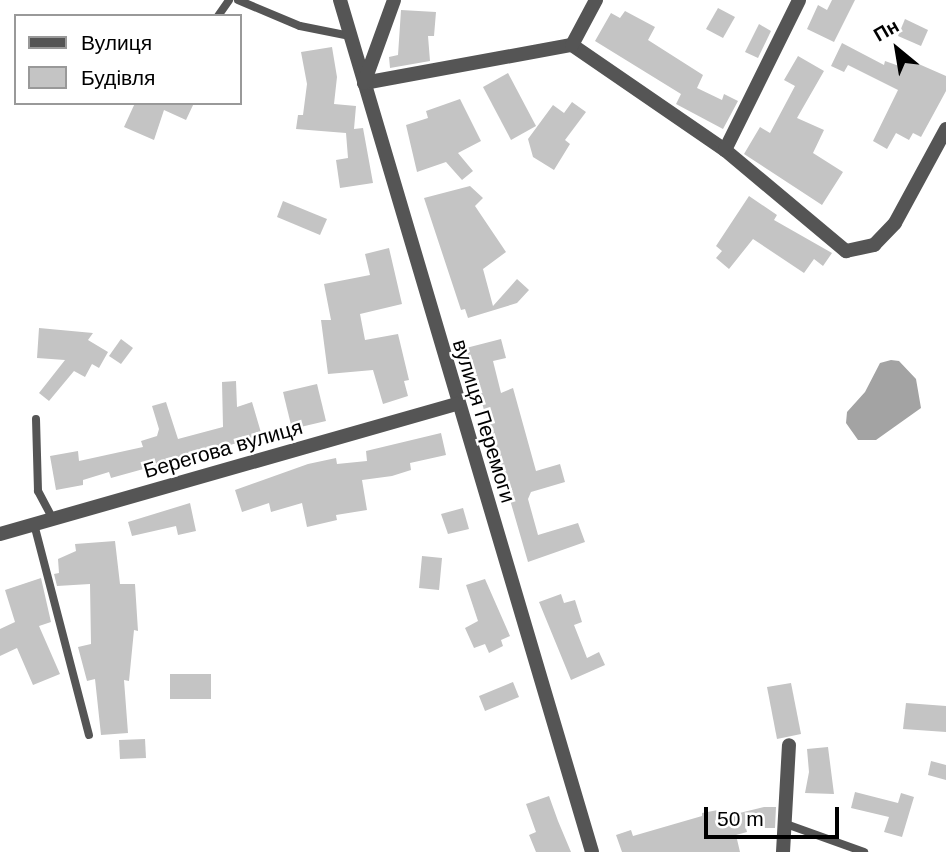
<!DOCTYPE html>
<meta charset="utf-8">
<style>
body{margin:0}
#map{position:relative;width:946px;height:852px;overflow:hidden;background:#fff;font-family:Arial,sans-serif}
div>[style]{position:absolute}
[style*='--x']{left:calc(var(--x)*1px);top:calc(var(--y)*1px);width:calc(var(--w)*1px);rotate:calc(var(--a)*1deg)}
.water>*{inset:0;background:#a3a3a3}
.building>*{inset:0;background:#c4c4c4}
.lane>*{height:8px;margin:-4px;padding:0 4px;transform-origin:4px;border-radius:4px;background:#555}
.street>*{height:14px;margin:-7px;padding:0 7px;transform-origin:7px;border-radius:7px;background:#555}
span{translate:-50% -50%;white-space:nowrap;text-align:center;line-height:1.15;-webkit-text-stroke:5px #fff;paint-order:stroke}
.street-label{font-size:21px;color:#000}
.legend{position:absolute;left:14px;top:14px;width:228px;height:91px;box-sizing:border-box;background:#fff;border:2px solid #999;margin:0;padding:9px 12px;list-style:none;font-size:21px;color:#000}
.legend li{display:flex;align-items:center;gap:14px;height:35px}
.legend b{width:35px;border:2px solid #999}
.north{position:absolute;left:862px;top:14px;width:70px;height:70px;-webkit-text-stroke:5px #fff;paint-order:stroke;rotate:330deg;font-size:19px;font-weight:700;line-height:28px;text-align:center;color:#000}
.north::after{content:'';display:block;margin:auto;width:24px;height:32px;background:#000;clip-path:polygon(50% 0,100% 100%,50% 72%,0 100%)}
.scale{position:absolute;left:704px;top:807px;width:135px;height:32px;box-sizing:border-box;border:4px solid #000;border-top:0;padding-left:9px;font-size:21px;line-height:24px;white-space:nowrap;color:#000;-webkit-text-stroke:5px #fff;paint-order:stroke}
</style>
<div id="map">
<div class="water">
<div style="clip-path:polygon(891px 360px,899px 361px,916px 379px,921px 408px,876px 440px,858px 440px,846px 423px,847px 412px,865px 392px,880px 363px)"></div>
</div>
<div class="building">
<div style="clip-path:polygon(832px 0,855px 0,834px 42px,807px 29px,818px 5px,827px 10px)"></div>
<div style="clip-path:polygon(718px 8px,735px 17px,723px 38px,706px 29px)"></div>
<div style="clip-path:polygon(401px 10px,436px 12px,434px 36px,428px 36px,430px 61px,390px 68px,389px 57px,398px 55px)"></div>
<div style="clip-path:polygon(625px 11px,655px 27px,648px 40px,703px 75px,697px 88px,722px 100px,724px 94px,738px 101px,723px 129px,676px 104px,681px 94px,595px 41px,611px 13px,620px 18px)"></div>
<div style="clip-path:polygon(905px 19px,928px 30px,921px 46px,898px 36px)"></div>
<div style="clip-path:polygon(759px 24px,771px 31px,758px 58px,745px 52px)"></div>
<div style="clip-path:polygon(842px 43px,884px 65px,885px 61px,902px 67px,905px 58px,946px 76px,946px 91px,921px 137px,913px 133px,909px 140px,896px 133px,887px 149px,873px 141px,898px 90px,848px 65px,844px 72px,831px 66px)"></div>
<div style="clip-path:polygon(332px 47px,337px 77px,334px 104px,356px 106px,354px 129px,363px 128px,373px 183px,340px 188px,336px 160px,348px 158px,346px 133px,296px 129px,298px 115px,303px 115px,307px 84px,301px 52px)"></div>
<div style="clip-path:polygon(798px 56px,824px 71px,797px 118px,824px 130px,813px 153px,843px 172px,822px 205px,744px 154px,760px 127px,770px 133px,795px 86px,784px 80px)"></div>
<div style="clip-path:polygon(508px 73px,536px 126px,511px 140px,483px 87px)"></div>
<div style="clip-path:polygon(460px 99px,481px 141px,458px 153px,473px 171px,462px 180px,446px 162px,417px 172px,406px 125px,428px 118px,426px 111px)"></div>
<div style="clip-path:polygon(572px 102px,586px 112px,565px 140px,570px 144px,554px 170px,533px 157px,528px 139px,553px 105px,564px 113px)"></div>
<div style="clip-path:polygon(135px 103px,194px 103px,186px 120px,164px 110px,154px 140px,124px 127px)"></div>
<div style="clip-path:polygon(470px 186px,483px 198px,475px 206px,506px 252px,483px 269px,493px 306px,517px 279px,529px 290px,517px 303px,468px 318px,465px 309px,461px 310px,424px 198px)"></div>
<div style="clip-path:polygon(749px 196px,777px 215px,774px 220px,832px 253px,823px 266px,814px 259px,804px 273px,753px 239px,729px 269px,716px 258px,722px 251px,716px 246px)"></div>
<div style="clip-path:polygon(283px 201px,327px 219px,320px 235px,277px 217px)"></div>
<div style="clip-path:polygon(389px 248px,402px 304px,360px 314px,365px 340px,398px 334px,409px 380px,404px 381px,408px 396px,383px 404px,373px 370px,328px 374px,321px 320px,331px 320px,324px 284px,370px 275px,365px 254px)"></div>
<div style="clip-path:polygon(39px 328px,93px 333px,88px 340px,108px 352px,99px 368px,92px 364px,85px 377px,74px 371px,49px 401px,39px 393px,65px 360px,37px 358px)"></div>
<div style="clip-path:polygon(121px 339px,133px 348px,121px 364px,109px 356px)"></div>
<div style="clip-path:polygon(501px 339px,506px 358px,493px 361px,501px 393px,513px 388px,536px 471px,560px 464px,565px 482px,531px 492px,528px 499px,538px 535px,578px 523px,585px 542px,528px 562px,466px 348px)"></div>
<div style="clip-path:polygon(236px 381px,237px 407px,252px 402px,262px 436px,111px 478px,109px 472px,83px 480px,83px 485px,56px 490px,50px 456px,78px 451px,79px 461px,143px 447px,141px 441px,157px 436px,159px 429px,152px 406px,166px 402px,178px 439px,223px 427px,222px 382px)"></div>
<div style="clip-path:polygon(317px 384px,326px 421px,292px 429px,283px 392px)"></div>
<div style="clip-path:polygon(441px 433px,446px 455px,410px 463px,411px 470px,392px 476px,362px 480px,367px 510px,336px 515px,337px 520px,307px 527px,302px 503px,271px 512px,269px 503px,242px 512px,235px 490px,308px 464px,336px 458px,337px 464px,367px 461px,366px 451px)"></div>
<div style="clip-path:polygon(190px 503px,196px 531px,178px 535px,176px 526px,132px 536px,128px 522px)"></div>
<div style="clip-path:polygon(463px 508px,469px 529px,448px 534px,441px 514px)"></div>
<div style="clip-path:polygon(115px 541px,120px 584px,135px 584px,138px 631px,134px 630px,129px 681px,124px 680px,128px 733px,101px 735px,95px 679px,87px 681px,78px 647px,91px 644px,90px 584px,57px 586px,54px 574px,59px 573px,58px 559px,76px 551px,75px 544px)"></div>
<div style="clip-path:polygon(422px 556px,442px 558px,439px 590px,419px 588px)"></div>
<div style="clip-path:polygon(41px 578px,51px 622px,39px 626px,60px 674px,33px 685px,17px 648px,0 656px,0 629px,15px 622px,5px 590px)"></div>
<div style="clip-path:polygon(485px 579px,510px 636px,501px 640px,503px 646px,489px 653px,485px 644px,474px 648px,465px 628px,478px 621px,466px 585px)"></div>
<div style="clip-path:polygon(561px 594px,564px 603px,575px 600px,582px 622px,574px 625px,587px 658px,599px 652px,605px 665px,571px 680px,539px 602px)"></div>
<div style="clip-path:polygon(170px 674px,211px 674px,211px 699px,170px 699px)"></div>
<div style="clip-path:polygon(513px 682px,519px 697px,485px 711px,479px 696px)"></div>
<div style="clip-path:polygon(791px 683px,801px 734px,777px 739px,767px 687px)"></div>
<div style="clip-path:polygon(906px 703px,946px 706px,946px 732px,903px 729px)"></div>
<div style="clip-path:polygon(145px 739px,146px 758px,120px 759px,119px 740px)"></div>
<div style="clip-path:polygon(828px 747px,834px 794px,805px 793px,809px 772px,807px 749px)"></div>
<div style="clip-path:polygon(931px 761px,946px 765px,946px 780px,928px 775px)"></div>
<div style="clip-path:polygon(855px 792px,898px 803px,901px 793px,914px 797px,902px 837px,884px 832px,889px 817px,851px 808px)"></div>
<div style="clip-path:polygon(549px 796px,558px 821px,571px 852px,536px 852px,529px 835px,536px 832px,526px 804px)"></div>
<div style="clip-path:polygon(764px 807px,776px 807px,775px 828px,746px 828px,747px 832px,736px 835px,740px 852px,622px 852px,616px 835px,631px 830px,633px 836px,702px 816px,702px 813px,718px 810px,719px 818px)"></div>
</div>
<div class="lane">
<div style="--x:238;--y:0;--w:67;--a:22.8"></div>
<div style="--x:300;--y:26;--w:51;--a:11.3"></div>
<div style="--x:218;--y:16;--w:19;--a:-55"></div>
<div style="--x:36;--y:419;--w:72;--a:88.4"></div>
<div style="--x:38;--y:491;--w:32;--a:62"></div>
<div style="--x:34;--y:524;--w:218;--a:75.4"></div>
<div style="--x:786;--y:824;--w:83;--a:19.7"></div>
</div>
<div class="street">
<div style="--x:340;--y:0;--w:888;--a:73.52"></div>
<div style="--x:572;--y:45;--w:186;--a:34.5"></div>
<div style="--x:725;--y:150;--w:158;--a:39.9"></div>
<div style="--x:846;--y:251;--w:29;--a:-12"></div>
<div style="--x:874;--y:245;--w:30;--a:-46"></div>
<div style="--x:895;--y:223;--w:107;--a:-61.5"></div>
<div style="--x:364;--y:83;--w:211;--a:-10.4"></div>
<div style="--x:572;--y:45;--w:51;--a:-61.9"></div>
<div style="--x:364;--y:83;--w:88;--a:-70.1"></div>
<div style="--x:725;--y:150;--w:167;--a:-63.7"></div>
<div style="--x:0;--y:534;--w:475;--a:-15.9"></div>
<div style="--x:783;--y:852;--w:107;--a:-86.8"></div>
</div>
<div class="street-label">
<span style="left:484px;top:421px;rotate:73deg">вулиця Перемоги</span>
<span style="left:223px;top:449px;rotate:-16deg">Берегова вулиця</span>
</div>
<ul class="legend">
<li><b style="height:9px;background:#555"></b>Вулиця</li>
<li><b style="height:19px;background:#c4c4c4"></b>Будівля</li>
</ul>
<div class="north">Пн</div>
<div class="scale">50 m</div>
</div>
